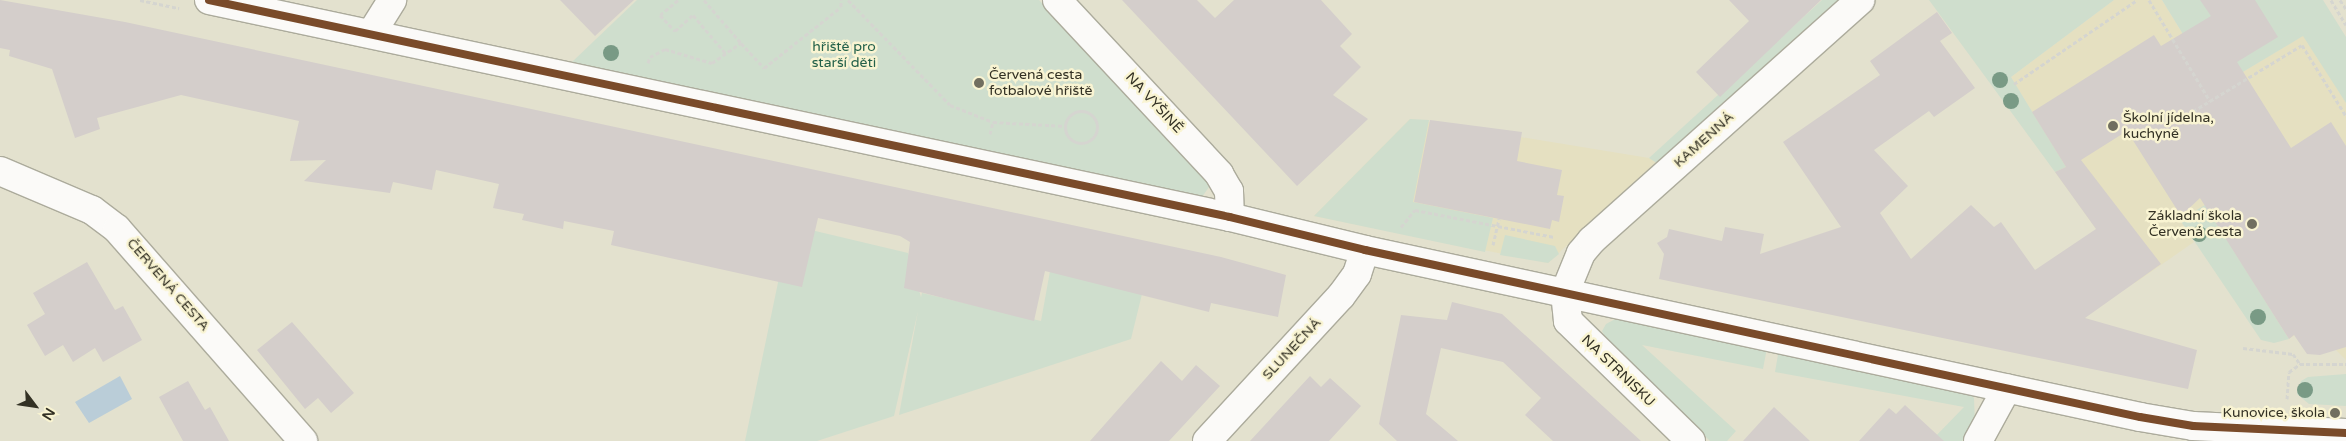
<!DOCTYPE html>
<meta charset="utf-8">
<style>
body{margin:0}
#map{position:relative;width:2346px;height:441px;overflow:hidden;background:#e3e1ce;font-family:"Varela Round",sans-serif}
div>[style]{position:absolute}
[style*='--x']{left:calc(var(--x)*1px);top:calc(var(--y)*1px);width:calc(var(--w)*1px);rotate:calc(var(--a)*1deg)}
.built>*{inset:0;background:#e5e0c1}
.green>*{inset:0;background:#cfdecd}
.water>*{inset:0;background:#bacdd8}
.building>*{inset:0;background:#d4cecb}
.path>*{height:3px;margin-top:-1.5px;transform-origin:0;background:repeating-linear-gradient(90deg,#d5d5d0 0 4px,transparent 0 6.5px)}
.path>.ring{margin:-1.5px;padding:0;box-sizing:content-box;background:none;border:3px solid #d5d5d0;border-radius:50%}
.roads{filter:drop-shadow(1px 0 #acab9c) drop-shadow(-1px 0 #acab9c) drop-shadow(0 1px #acab9c) drop-shadow(0 -1px #acab9c)}
.street>*{height:28px;margin:-14px;padding:0 14px;transform-origin:14px;border-radius:14px;background:#fbfaf8}
.bus-1>*{height:8px;margin:-4px;padding:0 4px;transform-origin:4px;border-radius:4px;background:#7a4b2a}
.trees>*{width:16px;height:16px;margin:-8px;border-radius:50%;background:#799a85}
.dots>*{width:14px;height:14px;translate:-50% -50%;box-sizing:border-box;border:2px solid #f9f4d2;border-radius:50%}
span{translate:-50% -50%;white-space:nowrap;text-align:center;line-height:1.15;-webkit-text-stroke:5px #f9f4d2;paint-order:stroke}
.park-label{font-size:14px;color:#226049}
.poi-label{font-size:14px;color:#333124}
.left{translate:0 -50%;text-align:left}
.right{translate:-100% -50%;text-align:right}
.street-label{font-size:14px;color:#333124}
.north{position:absolute;left:10px;top:381px;width:50px;height:50px;-webkit-text-stroke:4px #f9f4d2;paint-order:stroke;rotate:121deg;font-size:14px;font-weight:700;line-height:20px;text-align:center;color:#333124}
.north::after{content:'';display:block;margin:auto;width:18px;height:22px;background:#333124;clip-path:polygon(50% 0,100% 100%,50% 72%,0 100%)}
</style>
<div id="map">
<div class="built">
<div style="clip-path:polygon(2114px 0,2162px 0,2216px 88px,2304px 35px,2346px 103px,2346px 360px,2334px 348px,2310px 354px,2295px 335px,2289px 339px,2205px 206px,2180px 220px,2194px 242px,2135px 283px,2055px 172px,2065px 167px,2011px 77px)"></div>
<div style="clip-path:polygon(1410px 119px,1649px 158px,1657px 161px,1548px 263px,1314px 216px)"></div>
</div>
<div class="green">
<div style="clip-path:polygon(637px 0,1039px 0,1199px 169px,1209px 187px,1202px 197px,1191px 199px,572px 62px)"></div>
<div style="clip-path:polygon(1822px 0,1840px 0,1658px 164px,1649px 158px)"></div>
<div style="clip-path:polygon(1929px 0,2114px 0,2011px 77px,2066px 167px,2055px 172px)"></div>
<div style="clip-path:polygon(2162px 0,2323px 0,2346px 37px,2346px 103px,2303px 36px,2216px 88px)"></div>
<div style="clip-path:polygon(1410px 119px,1429px 120px,1413px 202px,1493px 218px,1485px 252px,1314px 216px)"></div>
<div style="clip-path:polygon(2205px 205px,2289px 339px,2274px 343px,2261px 340px,2180px 220px)"></div>
<div style="clip-path:polygon(790px 225px,908px 253px,921px 297px,922px 293px,1041px 321px,1050px 271px,1142px 294px,1131px 339px,899px 415px,918px 311px,894px 416px,817px 441px,745px 441px)"></div>
<div style="clip-path:polygon(1505px 235px,1555px 246px,1559px 254px,1548px 263px,1500px 255px)"></div>
<div style="clip-path:polygon(1619px 317px,1767px 348px,1763px 369px,1642px 345px,1736px 431px,1727px 441px,1710px 441px,1607px 340px,1602px 331px,1606px 324px)"></div>
<div style="clip-path:polygon(1779px 349px,1963px 389px,1974px 398px,1975px 424px,1962px 441px,1931px 441px,1964px 407px,1775px 372px)"></div>
<div style="clip-path:polygon(2346px 374px,2346px 406px,2309px 404px,2297px 394px,2301px 381px,2308px 377px)"></div>
</div>
<div class="water">
<div style="clip-path:polygon(120px 376px,132px 399px,89px 423px,75px 402px)"></div>
</div>
<div class="building">
<div style="clip-path:polygon(0 0,125px 22px,1221px 257px,1286px 275px,1278px 317px,1211px 303px,1209px 312px,1045px 271px,1034px 321px,904px 288px,910px 242px,900px 236px,818px 218px,802px 287px,611px 245px,614px 231px,564px 221px,563px 229px,522px 220px,524px 214px,493px 208px,499px 184px,436px 170px,432px 190px,393px 182px,390px 193px,304px 181px,326px 160px,290px 161px,299px 121px,181px 95px,97px 118px,100px 129px,75px 138px,52px 69px,9px 56px,10px 50px,0 48px)"></div>
<div style="clip-path:polygon(560px 0,634px 0,595px 36px)"></div>
<div style="clip-path:polygon(1122px 0,1197px 0,1215px 18px,1234px 0,1321px 0,1352px 34px,1340px 46px,1361px 67px,1333px 95px,1368px 119px,1297px 186px)"></div>
<div style="clip-path:polygon(1729px 0,1821px 0,1720px 97px,1696px 72px,1749px 21px)"></div>
<div style="clip-path:polygon(2200px 0,2255px 0,2278px 37px,2237px 62px,2291px 148px,2331px 122px,2346px 146px,2346px 347px,2320px 355px,2307px 354px,2294px 335px,2289px 339px,2200px 198px,2181px 216px,2127px 131px,2081px 160px,2161px 264px,2085px 318px,2197px 350px,2188px 389px,1659px 279px,1664px 254px,1657px 243px,1667px 237px,1669px 229px,1722px 241px,1725px 227px,1764px 234px,1760px 254px,1841px 227px,1783px 142px,1880px 75px,1870px 61px,1937px 12px,1952px 33px,1940px 41px,1975px 88px,1934px 117px,1929px 111px,1874px 150px,1908px 186px,1880px 213px,1911px 259px,1971px 205px,1994px 227px,2001px 222px,2035px 270px,2096px 229px,2055px 172px,2066px 167px,2032px 112px,2154px 35px,2161px 46px,2211px 16px)"></div>
<div style="clip-path:polygon(1430px 120px,1522px 132px,1517px 161px,1562px 170px,1557px 195px,1564px 196px,1559px 222px,1552px 220px,1550px 229px,1414px 202px)"></div>
<div style="clip-path:polygon(87px 262px,115px 310px,123px 306px,142px 340px,103px 362px,95px 348px,73px 362px,63px 345px,45px 356px,27px 325px,45px 314px,33px 293px)"></div>
<div style="clip-path:polygon(1452px 302px,1502px 314px,1641px 441px,1553px 441px,1525px 415px,1541px 398px,1503px 362px,1441px 348px,1426px 414px,1458px 441px,1397px 441px,1379px 424px,1401px 315px,1447px 320px)"></div>
<div style="clip-path:polygon(292px 322px,354px 393px,331px 413px,318px 398px,305px 409px,257px 350px)"></div>
<div style="clip-path:polygon(1161px 361px,1182px 381px,1196px 365px,1220px 386px,1169px 441px,1090px 441px)"></div>
<div style="clip-path:polygon(1310px 376px,1321px 387px,1330px 378px,1361px 406px,1329px 441px,1250px 441px)"></div>
<div style="clip-path:polygon(188px 381px,205px 410px,210px 407px,229px 441px,183px 441px,159px 397px)"></div>
<div style="clip-path:polygon(1905px 405px,1944px 441px,1859px 441px,1889px 408px,1896px 414px)"></div>
<div style="clip-path:polygon(1774px 407px,1810px 441px,1743px 441px)"></div>
</div>
<div class="path">
<div style="--x:140;--y:0;--w:40;--a:12"></div>
<div style="--x:678;--y:0;--w:23;--a:140"></div>
<div style="--x:660;--y:15;--w:22;--a:47"></div>
<div style="--x:675;--y:31;--w:24;--a:-42"></div>
<div style="--x:693;--y:15;--w:52;--a:49.6"></div>
<div style="--x:704;--y:0;--w:57;--a:49.3"></div>
<div style="--x:848;--y:0;--w:146;--a:45.8"></div>
<div style="--x:950;--y:105;--w:46;--a:21.6"></div>
<div style="--x:2149;--y:0;--w:118;--a:58.9"></div>
<div style="--x:2331;--y:0;--w:29;--a:59"></div>
<div style="--x:2340;--y:0;--w:11;--a:56"></div>
<div style="--x:648;--y:63;--w:6;--a:-72"></div>
<div style="--x:650;--y:57;--w:17;--a:-28"></div>
<div style="--x:665;--y:49;--w:49;--a:16.6"></div>
<div style="--x:712;--y:63;--w:35;--a:-35"></div>
<div style="--x:741;--y:43;--w:34;--a:47"></div>
<div style="--x:764;--y:68;--w:98;--a:-38.4"></div>
<div style="--x:841;--y:7;--w:7;--a:-90"></div>
<div style="--x:2014;--y:84;--w:149;--a:-34.3"></div>
<div class="ring" style="left:1065px;top:111px;width:29px;height:29px"></div>
<div style="--x:2182;--y:118;--w:140;--a:-31.3"></div>
<div style="--x:2302;--y:45;--w:84;--a:58.2"></div>
<div style="--x:990;--y:134;--w:12;--a:-76"></div>
<div style="--x:993;--y:122;--w:72;--a:3.2"></div>
<div style="--x:1401;--y:227;--w:22;--a:-51"></div>
<div style="--x:1415;--y:210;--w:142;--a:11"></div>
<div style="--x:1493;--y:245;--w:27;--a:-77"></div>
<div style="--x:2243;--y:348;--w:50;--a:6.8"></div>
<div style="--x:2293;--y:354;--w:12;--a:55"></div>
<div style="--x:2287;--y:399;--w:27;--a:-86"></div>
<div style="--x:2289;--y:372;--w:14;--a:-36"></div>
<div style="--x:2300;--y:364;--w:46;--a:0"></div>
</div>
<div class="roads">
<div class="street">
<div style="--x:209;--y:0;--w:1044;--a:12"></div>
<div style="--x:1230;--y:217;--w:139;--a:13.7"></div>
<div style="--x:1365;--y:250;--w:793;--a:12.16"></div>
<div style="--x:2140;--y:417;--w:54;--a:9.6"></div>
<div style="--x:2193;--y:426;--w:153;--a:2.6"></div>
<div style="--x:1057;--y:0;--w:238;--a:47"></div>
<div style="--x:1219;--y:174;--w:20;--a:60"></div>
<div style="--x:1229;--y:191;--w:26;--a:88"></div>
<div style="--x:371;--y:34;--w:40;--a:-58"></div>
<div style="--x:0;--y:171;--w:100;--a:23"></div>
<div style="--x:92;--y:210;--w:31;--a:37"></div>
<div style="--x:117;--y:229;--w:282;--a:48.7"></div>
<div style="--x:1207;--y:441;--w:197;--a:-47.3"></div>
<div style="--x:1341;--y:296;--w:27;--a:-54"></div>
<div style="--x:1357;--y:274;--w:25;--a:-72"></div>
<div style="--x:1691;--y:441;--w:172;--a:-135.7"></div>
<div style="--x:1568;--y:321;--w:29;--a:-96"></div>
<div style="--x:1565;--y:292;--w:42;--a:-67.7"></div>
<div style="--x:1581;--y:253;--w:17;--a:-50"></div>
<div style="--x:1592;--y:240;--w:360;--a:-41.8"></div>
<div style="--x:1978;--y:441;--w:60;--a:-61.3"></div>
</div>
</div>
<div class="bus-1">
<div style="--x:209;--y:0;--w:1044;--a:12"></div>
<div style="--x:1230;--y:217;--w:139;--a:13.7"></div>
<div style="--x:1365;--y:250;--w:793;--a:12.16"></div>
<div style="--x:2140;--y:417;--w:54;--a:9.6"></div>
<div style="--x:2193;--y:426;--w:153;--a:2.6"></div>
</div>
<div class="trees">
<div style="left:611px;top:53px"></div>
<div style="left:2000px;top:80px"></div>
<div style="left:2011px;top:101px"></div>
<div style="left:2199px;top:234px"></div>
<div style="left:2258px;top:317px"></div>
<div style="left:2305px;top:390px"></div>
</div>
<div class="dots">
<div style="left:979px;top:83px;background:#716f60"></div>
<div style="left:2113px;top:126px;background:#716f60"></div>
<div style="left:2252px;top:224px;background:#716f60"></div>
<div style="left:2335px;top:413px;background:#716f60"></div>
</div>
<div class="park-label">
<span style="left:844px;top:55px">hřiště pro<br>starší děti</span>
</div>
<div class="poi-label">
<span class="left" style="left:989px;top:83px">Červená cesta<br>fotbalové hřiště</span>
<span class="left" style="left:2123px;top:126px">Školní jídelna,<br>kuchyně</span>
<span class="right" style="left:2242px;top:224px">Základní škola<br>Červená cesta</span>
<span class="right" style="left:2325px;top:413px">Kunovice, škola</span>
</div>
<div class="street-label">
<span style="left:1154px;top:103px;rotate:47deg">NA VÝŠINĚ</span>
<span style="left:1704px;top:140px;rotate:-42deg">KAMENNÁ</span>
<span style="left:168px;top:285px;rotate:49deg">ČERVENÁ CESTA</span>
<span style="left:1292px;top:349px;rotate:-47deg">SLUNEČNÁ</span>
<span style="left:1618px;top:371px;rotate:44deg">NA STRNISKU</span>
</div>
<div class="north">N</div>
</div>
